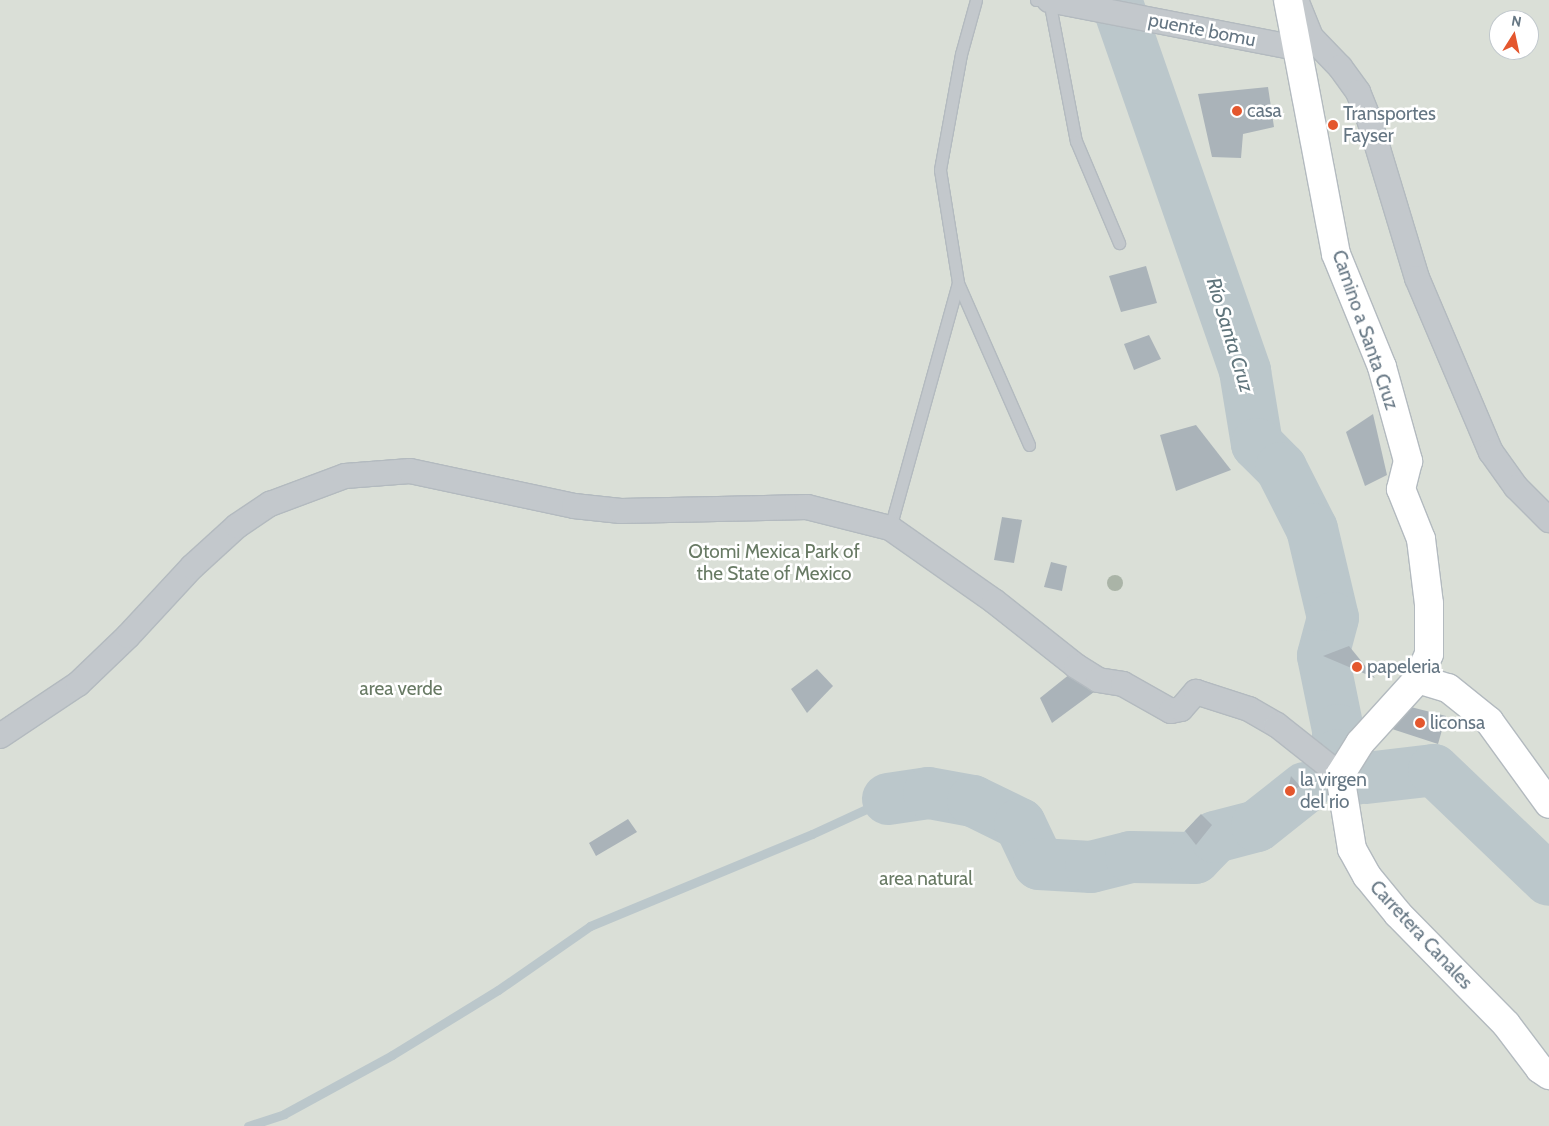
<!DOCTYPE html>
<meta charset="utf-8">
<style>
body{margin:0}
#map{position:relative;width:1549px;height:1126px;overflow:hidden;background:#fafaf8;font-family:Cabin,sans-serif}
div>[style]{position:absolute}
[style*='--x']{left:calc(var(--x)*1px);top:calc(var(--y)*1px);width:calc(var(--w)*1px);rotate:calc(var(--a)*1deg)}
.green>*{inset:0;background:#dadfd7}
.stream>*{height:9px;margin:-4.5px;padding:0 4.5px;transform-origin:4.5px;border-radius:4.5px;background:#bbc7cb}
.river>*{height:52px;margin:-26px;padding:0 26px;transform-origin:26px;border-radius:26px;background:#bbc7cb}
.building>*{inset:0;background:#aab3b9}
.roads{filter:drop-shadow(1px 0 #b3babf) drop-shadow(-1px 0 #b3babf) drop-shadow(0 1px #b3babf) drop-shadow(0 -1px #b3babf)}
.service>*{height:11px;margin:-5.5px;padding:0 5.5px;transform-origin:5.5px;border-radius:5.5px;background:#c3c8cc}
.minor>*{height:24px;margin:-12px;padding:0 12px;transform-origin:12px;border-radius:12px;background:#c3c8cc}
.secondary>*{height:28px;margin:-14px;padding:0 14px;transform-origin:14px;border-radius:14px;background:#fff}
.trees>*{width:16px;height:16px;margin:-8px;border-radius:50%;background:#aab4a7}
.dots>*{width:14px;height:14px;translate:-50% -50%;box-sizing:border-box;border:2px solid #fff;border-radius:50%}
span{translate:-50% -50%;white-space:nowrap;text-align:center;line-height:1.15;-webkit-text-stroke:5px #fff;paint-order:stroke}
.street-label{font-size:19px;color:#657683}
.poi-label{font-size:19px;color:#657683}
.left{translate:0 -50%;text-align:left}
.park-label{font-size:19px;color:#687a64}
.water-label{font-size:20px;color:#60757c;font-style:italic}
.north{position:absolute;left:1489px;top:10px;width:50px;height:50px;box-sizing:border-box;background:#fff;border:1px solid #c1c8cd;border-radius:50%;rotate:10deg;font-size:14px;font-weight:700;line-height:20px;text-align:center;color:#657683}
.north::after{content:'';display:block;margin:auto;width:18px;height:22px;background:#e4572e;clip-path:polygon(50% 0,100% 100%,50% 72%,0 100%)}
</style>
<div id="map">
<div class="green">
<div style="clip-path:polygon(evenodd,0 0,1549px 0,1549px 1126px,0 1126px,0 0,1499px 20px,1529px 20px,1529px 50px,1499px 50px,1499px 20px)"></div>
</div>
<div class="stream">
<div style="--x:248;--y:1126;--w:38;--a:-18"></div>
<div style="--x:284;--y:1114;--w:123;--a:-28.6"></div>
<div style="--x:392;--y:1055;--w:124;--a:-31.5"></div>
<div style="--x:498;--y:990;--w:112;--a:-34.8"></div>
<div style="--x:590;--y:926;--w:240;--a:-22.5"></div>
<div style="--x:812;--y:834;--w:84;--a:-24.7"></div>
</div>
<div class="river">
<div style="--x:1116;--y:0;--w:393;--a:70.8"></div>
<div style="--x:1245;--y:371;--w:74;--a:80.7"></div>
<div style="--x:1257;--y:444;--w:34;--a:45"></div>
<div style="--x:1281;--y:468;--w:68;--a:63.1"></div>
<div style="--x:1312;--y:529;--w:91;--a:76.7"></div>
<div style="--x:1333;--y:618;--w:39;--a:105"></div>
<div style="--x:1323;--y:656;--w:76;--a:78.5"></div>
<div style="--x:1338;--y:730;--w:25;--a:90"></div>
<div style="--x:1338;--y:755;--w:29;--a:59"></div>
<div style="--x:1366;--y:778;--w:68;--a:-6.7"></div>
<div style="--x:1434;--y:770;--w:159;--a:43.7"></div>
<div style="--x:888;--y:799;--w:41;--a:-8.3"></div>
<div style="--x:929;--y:793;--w:45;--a:10.3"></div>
<div style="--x:973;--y:801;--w:52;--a:26.1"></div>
<div style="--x:1020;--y:824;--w:44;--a:64.6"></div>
<div style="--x:1039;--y:864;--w:52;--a:3.3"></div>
<div style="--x:1091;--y:867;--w:41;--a:-14"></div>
<div style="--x:1131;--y:857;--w:64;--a:0.9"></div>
<div style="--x:1195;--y:858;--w:29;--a:-46"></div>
<div style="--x:1215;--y:837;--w:43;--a:-14.7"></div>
<div style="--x:1257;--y:826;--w:61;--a:-38.4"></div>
</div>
<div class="building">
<div style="clip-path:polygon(1268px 87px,1274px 127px,1243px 134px,1241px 158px,1212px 157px,1198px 94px)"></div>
<div style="clip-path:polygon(1146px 266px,1157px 303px,1121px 312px,1109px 276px)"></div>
<div style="clip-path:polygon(1149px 335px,1161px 359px,1134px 370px,1124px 344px)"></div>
<div style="clip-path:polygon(1373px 414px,1387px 475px,1365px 486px,1346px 432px)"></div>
<div style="clip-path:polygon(1196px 425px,1231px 470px,1176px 491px,1160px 435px)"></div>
<div style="clip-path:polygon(1002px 517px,1022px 520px,1014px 563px,994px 560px)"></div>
<div style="clip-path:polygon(1051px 562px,1067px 566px,1062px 591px,1044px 587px)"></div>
<div style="clip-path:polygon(1349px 646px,1375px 678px,1323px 656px)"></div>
<div style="clip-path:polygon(817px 669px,833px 686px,807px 713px,791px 689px)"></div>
<div style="clip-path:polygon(1075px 670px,1094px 692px,1052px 723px,1040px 698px)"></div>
<div style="clip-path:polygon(1403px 705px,1446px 716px,1438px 744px,1392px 729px)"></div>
<div style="clip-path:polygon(1291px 776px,1300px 786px,1286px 797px)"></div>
<div style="clip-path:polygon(1201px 814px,1212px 825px,1196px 845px,1185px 831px)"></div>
<div style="clip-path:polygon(628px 819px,637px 832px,596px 856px,589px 843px)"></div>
</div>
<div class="roads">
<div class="service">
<div style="--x:976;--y:0;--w:56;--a:105.5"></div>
<div style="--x:961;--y:54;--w:118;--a:100.3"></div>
<div style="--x:940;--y:170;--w:114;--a:80.9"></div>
<div style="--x:958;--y:283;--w:177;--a:66.3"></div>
<div style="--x:1036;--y:0;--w:13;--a:0"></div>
<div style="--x:1049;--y:0;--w:144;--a:79.2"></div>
<div style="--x:1076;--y:141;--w:111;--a:67.1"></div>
<div style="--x:890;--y:528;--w:254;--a:-74.5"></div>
</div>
<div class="minor">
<div style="--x:1049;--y:0;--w:252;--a:11"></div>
<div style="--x:1296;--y:0;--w:40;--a:68"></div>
<div style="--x:1311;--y:37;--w:42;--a:46"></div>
<div style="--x:1340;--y:67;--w:31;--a:54"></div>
<div style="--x:1358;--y:92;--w:29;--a:68"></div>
<div style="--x:1369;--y:119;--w:166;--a:73.2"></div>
<div style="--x:1417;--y:278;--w:189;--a:67"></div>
<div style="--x:1491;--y:452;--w:43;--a:54.5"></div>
<div style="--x:1516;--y:487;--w:47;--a:45"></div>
<div style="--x:0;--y:736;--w:94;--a:-33.7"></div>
<div style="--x:78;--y:684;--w:69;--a:-43.8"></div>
<div style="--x:128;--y:636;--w:94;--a:-47.2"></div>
<div style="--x:192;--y:567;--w:61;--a:-42.3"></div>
<div style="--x:237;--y:526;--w:40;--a:-34"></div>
<div style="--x:270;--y:504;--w:80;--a:-20.5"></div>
<div style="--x:345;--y:476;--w:65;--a:-4.4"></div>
<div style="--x:410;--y:471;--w:168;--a:12"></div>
<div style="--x:574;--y:506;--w:47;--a:6.1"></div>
<div style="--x:621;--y:511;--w:186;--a:-1.2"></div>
<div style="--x:807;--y:507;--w:86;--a:14.2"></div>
<div style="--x:890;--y:528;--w:127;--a:35.1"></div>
<div style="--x:994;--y:601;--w:105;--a:38.4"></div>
<div style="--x:1076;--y:666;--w:26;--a:32"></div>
<div style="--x:1098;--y:680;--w:25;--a:9"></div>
<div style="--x:1123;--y:684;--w:55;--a:29.4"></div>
<div style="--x:1171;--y:711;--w:10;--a:-11"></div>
<div style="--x:1181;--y:709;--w:23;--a:-49"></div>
<div style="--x:1196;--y:692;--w:56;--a:17.8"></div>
<div style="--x:1249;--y:709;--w:32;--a:30"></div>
<div style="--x:1277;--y:725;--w:80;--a:38.4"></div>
</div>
<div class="secondary">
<div style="--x:1288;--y:0;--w:258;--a:79.3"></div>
<div style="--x:1336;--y:254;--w:122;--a:67.8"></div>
<div style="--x:1382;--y:367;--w:98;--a:74.5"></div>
<div style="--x:1408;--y:461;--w:29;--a:104"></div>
<div style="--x:1401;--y:489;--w:54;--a:68.2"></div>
<div style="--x:1421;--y:539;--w:65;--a:83"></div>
<div style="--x:1429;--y:604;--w:50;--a:90"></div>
<div style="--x:1429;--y:654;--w:27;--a:114"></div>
<div style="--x:1418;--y:679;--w:86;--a:132.2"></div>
<div style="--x:1360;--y:743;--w:38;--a:122"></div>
<div style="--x:1340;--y:775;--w:75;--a:80.8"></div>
<div style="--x:1352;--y:849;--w:31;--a:61"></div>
<div style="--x:1367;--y:876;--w:49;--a:50.8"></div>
<div style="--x:1398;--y:914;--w:154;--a:45.5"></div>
<div style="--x:1506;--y:1024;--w:56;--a:52.9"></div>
<div style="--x:1540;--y:1069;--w:11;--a:34"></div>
<div style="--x:1418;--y:679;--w:31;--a:17"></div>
<div style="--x:1448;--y:688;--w:53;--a:38.8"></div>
<div style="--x:1489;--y:721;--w:102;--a:54.1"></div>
</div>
</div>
<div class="trees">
<div style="left:1115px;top:583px"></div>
</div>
<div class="dots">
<div style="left:1237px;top:111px;background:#e4572e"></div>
<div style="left:1333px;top:125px;background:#e4572e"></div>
<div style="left:1357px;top:667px;background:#e4572e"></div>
<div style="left:1420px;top:723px;background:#e4572e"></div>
<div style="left:1290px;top:791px;background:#e4572e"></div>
</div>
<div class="street-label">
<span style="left:1202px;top:30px;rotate:11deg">puente bomu</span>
<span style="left:1365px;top:330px;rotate:71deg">Camino a Santa Cruz</span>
<span style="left:1421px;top:935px;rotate:47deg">Carretera Canales</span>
</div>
<div class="poi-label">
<span class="left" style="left:1247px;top:111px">casa</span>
<span class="left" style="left:1343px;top:125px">Transportes<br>Fayser</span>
<span class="left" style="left:1367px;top:667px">papeleria</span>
<span class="left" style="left:1430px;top:723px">liconsa</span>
<span class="left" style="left:1300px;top:791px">la virgen<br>del rio</span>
</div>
<div class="park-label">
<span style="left:774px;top:563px">Otomi Mexica Park of<br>the State of Mexico</span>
<span style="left:401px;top:689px">area verde</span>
<span style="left:926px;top:879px">area natural</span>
</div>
<div class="water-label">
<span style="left:1230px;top:335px;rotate:73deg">Río Santa Cruz</span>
</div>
<div class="north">N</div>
</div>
